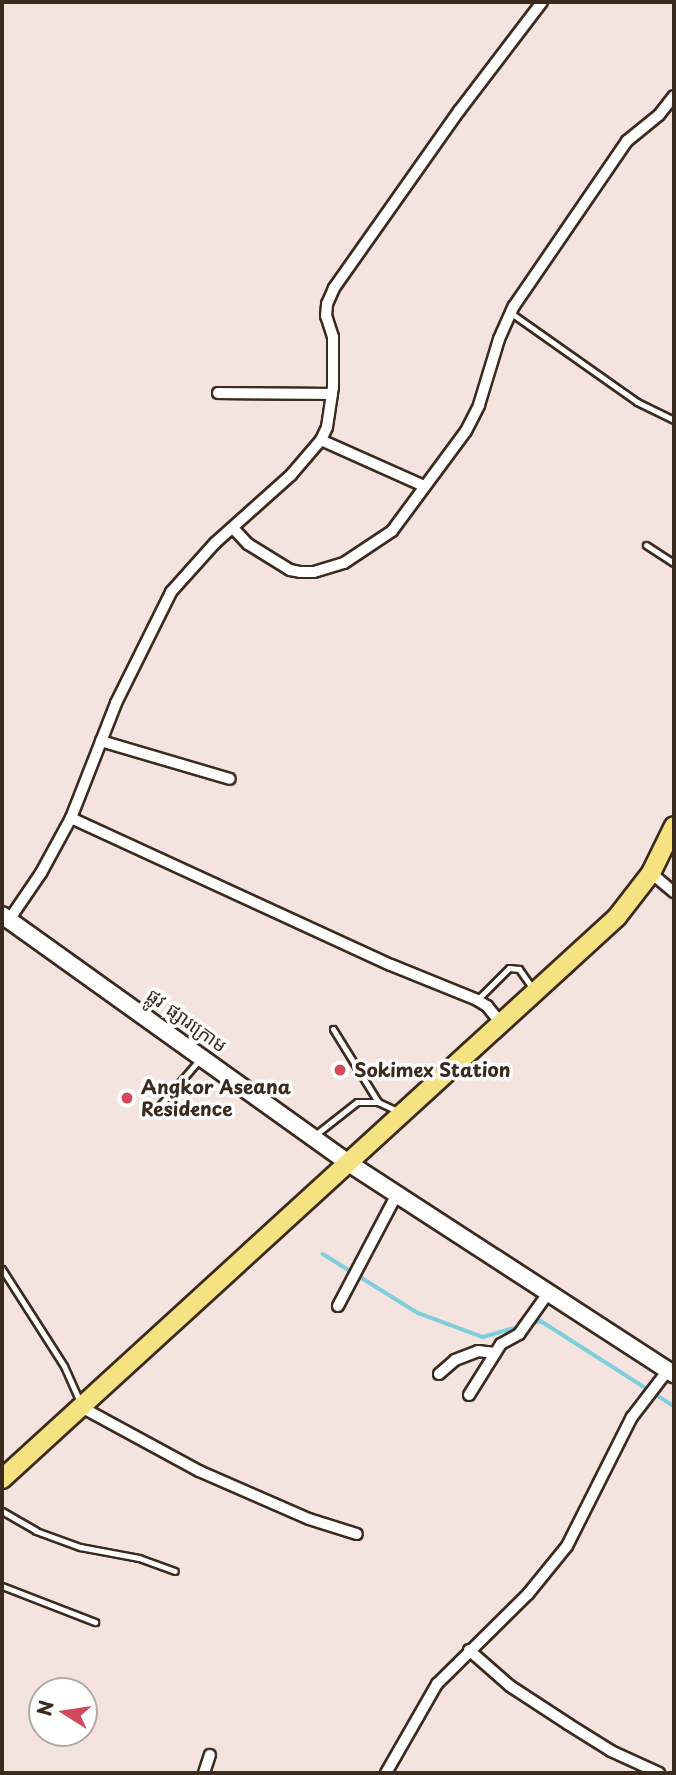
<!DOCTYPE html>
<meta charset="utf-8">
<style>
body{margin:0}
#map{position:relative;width:676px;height:1775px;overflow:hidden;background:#f4e3de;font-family:"Playpen Sans","Noto Sans Khmer",sans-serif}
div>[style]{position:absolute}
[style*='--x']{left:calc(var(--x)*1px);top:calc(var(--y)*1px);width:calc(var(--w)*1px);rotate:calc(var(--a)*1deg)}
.stream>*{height:3.5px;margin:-1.75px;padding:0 1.75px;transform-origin:1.75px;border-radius:1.75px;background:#7fcedc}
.roads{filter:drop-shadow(2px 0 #3b2a1e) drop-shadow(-2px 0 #3b2a1e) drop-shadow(0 2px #3b2a1e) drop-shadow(0 -2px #3b2a1e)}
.service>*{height:5px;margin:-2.5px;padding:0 2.5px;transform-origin:2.5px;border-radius:2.5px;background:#fff}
.minor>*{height:10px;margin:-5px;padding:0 5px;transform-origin:5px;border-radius:5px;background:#fff}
.secondary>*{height:16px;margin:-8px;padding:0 8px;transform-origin:8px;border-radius:8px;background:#fff}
.trunk>*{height:18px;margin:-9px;padding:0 9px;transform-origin:9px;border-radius:9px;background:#f5e382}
.dots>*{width:19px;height:19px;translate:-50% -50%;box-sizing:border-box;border:4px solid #fff;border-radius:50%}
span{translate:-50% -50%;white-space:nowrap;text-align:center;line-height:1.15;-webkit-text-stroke:7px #fff;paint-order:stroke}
.street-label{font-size:19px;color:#3b2a1e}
.poi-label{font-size:19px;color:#3b2a1e;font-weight:700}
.left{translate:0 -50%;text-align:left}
.frame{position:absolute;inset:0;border:4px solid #3b2a1e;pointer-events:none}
.north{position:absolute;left:28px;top:1677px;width:70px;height:70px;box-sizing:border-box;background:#fff;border:2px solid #b1aaa5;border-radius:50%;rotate:282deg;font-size:19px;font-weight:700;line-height:28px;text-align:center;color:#3b2a1e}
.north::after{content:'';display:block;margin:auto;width:24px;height:32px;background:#d1495b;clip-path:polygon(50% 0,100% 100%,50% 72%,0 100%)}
</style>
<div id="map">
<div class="stream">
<div style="--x:323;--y:1254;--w:112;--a:31.8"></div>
<div style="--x:418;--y:1313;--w:69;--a:20.3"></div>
<div style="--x:483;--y:1337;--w:37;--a:-16"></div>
<div style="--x:530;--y:1324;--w:11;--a:-15"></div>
<div style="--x:541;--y:1321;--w:158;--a:32.6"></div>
</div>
<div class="roads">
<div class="service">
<div style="--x:511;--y:313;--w:154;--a:35.2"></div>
<div style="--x:637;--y:402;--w:41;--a:25.9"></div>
<div style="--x:646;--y:545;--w:33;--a:33"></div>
<div style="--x:477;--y:1000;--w:45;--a:-45"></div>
<div style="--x:509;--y:968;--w:10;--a:6"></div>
<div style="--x:519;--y:969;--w:24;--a:55"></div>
<div style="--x:333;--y:1029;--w:86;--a:58.3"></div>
<div style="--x:156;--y:1110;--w:67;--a:-49.2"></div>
<div style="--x:315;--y:1135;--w:53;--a:-38.2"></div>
<div style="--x:357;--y:1102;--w:21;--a:0"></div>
<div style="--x:378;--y:1102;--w:23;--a:25"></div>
<div style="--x:2;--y:1269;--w:115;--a:57.4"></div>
<div style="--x:64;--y:1366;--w:39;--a:66"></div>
<div style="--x:2;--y:1511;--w:39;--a:30"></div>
<div style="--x:36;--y:1531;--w:47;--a:20"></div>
<div style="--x:80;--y:1547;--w:60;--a:10.6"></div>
<div style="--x:139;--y:1558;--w:38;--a:20"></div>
<div style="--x:2;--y:1586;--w:100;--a:21.2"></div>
</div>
<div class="minor">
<div style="--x:218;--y:393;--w:114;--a:0.5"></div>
<div style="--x:321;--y:440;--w:113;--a:24.1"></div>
<div style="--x:233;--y:528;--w:22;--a:47"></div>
<div style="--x:248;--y:544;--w:49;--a:31.8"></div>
<div style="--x:290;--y:570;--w:10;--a:11"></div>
<div style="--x:300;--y:572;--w:14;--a:0"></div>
<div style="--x:314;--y:572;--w:31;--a:-17"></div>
<div style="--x:344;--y:563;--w:58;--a:-33.7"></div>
<div style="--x:392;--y:531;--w:124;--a:-53.5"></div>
<div style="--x:466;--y:431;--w:29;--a:-63"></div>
<div style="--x:479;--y:405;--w:69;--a:-73.1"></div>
<div style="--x:499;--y:339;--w:36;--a:-66"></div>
<div style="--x:514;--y:306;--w:200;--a:-55.6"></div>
<div style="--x:627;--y:141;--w:41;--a:-39.1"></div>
<div style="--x:659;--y:115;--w:24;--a:-52"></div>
<div style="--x:101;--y:741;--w:134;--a:16.4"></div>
<div style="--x:71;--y:818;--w:352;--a:24.7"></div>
<div style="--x:391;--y:965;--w:93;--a:22.1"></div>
<div style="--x:477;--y:1000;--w:12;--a:31"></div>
<div style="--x:487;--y:1006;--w:21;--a:51"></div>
<div style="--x:651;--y:873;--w:30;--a:40"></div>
<div style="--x:9;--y:920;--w:57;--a:-55.8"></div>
<div style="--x:41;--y:873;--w:63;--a:-61.4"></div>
<div style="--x:71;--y:818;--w:123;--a:-68.6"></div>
<div style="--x:116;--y:703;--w:124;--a:-63.6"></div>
<div style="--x:171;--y:592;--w:66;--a:-48.1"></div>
<div style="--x:215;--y:543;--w:102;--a:-41.8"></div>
<div style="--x:291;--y:475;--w:46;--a:-49.4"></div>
<div style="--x:321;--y:440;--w:14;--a:-65"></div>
<div style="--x:327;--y:427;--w:40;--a:-81.5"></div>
<div style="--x:333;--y:387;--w:50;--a:-90"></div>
<div style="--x:333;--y:337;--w:22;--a:-108"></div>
<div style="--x:326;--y:316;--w:12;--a:-85"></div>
<div style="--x:327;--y:304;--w:17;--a:-66"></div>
<div style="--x:334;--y:288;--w:217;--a:-54.8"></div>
<div style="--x:459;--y:111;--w:137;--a:-52.7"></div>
<div style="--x:338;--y:1306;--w:127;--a:-62.2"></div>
<div style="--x:439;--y:1374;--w:21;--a:-41"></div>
<div style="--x:455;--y:1360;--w:25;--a:-21"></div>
<div style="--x:478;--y:1351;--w:17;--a:7"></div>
<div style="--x:469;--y:1395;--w:60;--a:-57.9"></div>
<div style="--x:501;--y:1344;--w:21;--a:-29"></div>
<div style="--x:519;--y:1334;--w:52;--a:-54.5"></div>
<div style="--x:83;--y:1408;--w:132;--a:28.5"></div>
<div style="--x:199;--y:1471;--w:120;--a:23.6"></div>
<div style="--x:309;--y:1519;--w:50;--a:17.4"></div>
<div style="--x:469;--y:1650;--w:55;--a:41.3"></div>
<div style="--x:510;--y:1686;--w:69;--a:33.2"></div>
<div style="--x:568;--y:1724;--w:51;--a:32.1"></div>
<div style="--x:611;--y:1751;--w:53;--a:24.6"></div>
<div style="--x:204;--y:1773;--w:19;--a:-72"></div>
<div style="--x:386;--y:1773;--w:103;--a:-60.2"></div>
<div style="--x:437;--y:1684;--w:128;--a:-44.7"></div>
<div style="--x:528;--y:1594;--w:62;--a:-50.9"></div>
<div style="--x:567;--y:1546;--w:144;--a:-63.3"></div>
<div style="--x:632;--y:1417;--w:59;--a:-52.5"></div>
</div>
<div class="secondary">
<div style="--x:2;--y:915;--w:424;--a:35.6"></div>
<div style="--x:347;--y:1162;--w:390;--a:33"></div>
</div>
<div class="trunk">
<div style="--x:2;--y:1479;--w:833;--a:-42.42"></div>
<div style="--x:617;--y:917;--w:56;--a:-52.3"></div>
<div style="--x:651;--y:873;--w:52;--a:-63.9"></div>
</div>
</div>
<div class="dots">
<div style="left:340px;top:1070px;background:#d1495b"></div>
<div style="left:127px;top:1098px;background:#d1495b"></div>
</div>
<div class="street-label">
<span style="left:187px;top:1020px;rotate:36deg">ផ្លូវ ផ្សារក្រោម</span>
</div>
<div class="poi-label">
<span class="left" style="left:354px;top:1070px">Sokimex Station</span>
<span class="left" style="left:141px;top:1098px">Angkor Aseana<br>Residence</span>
</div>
<div class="frame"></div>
<div class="north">N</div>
</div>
